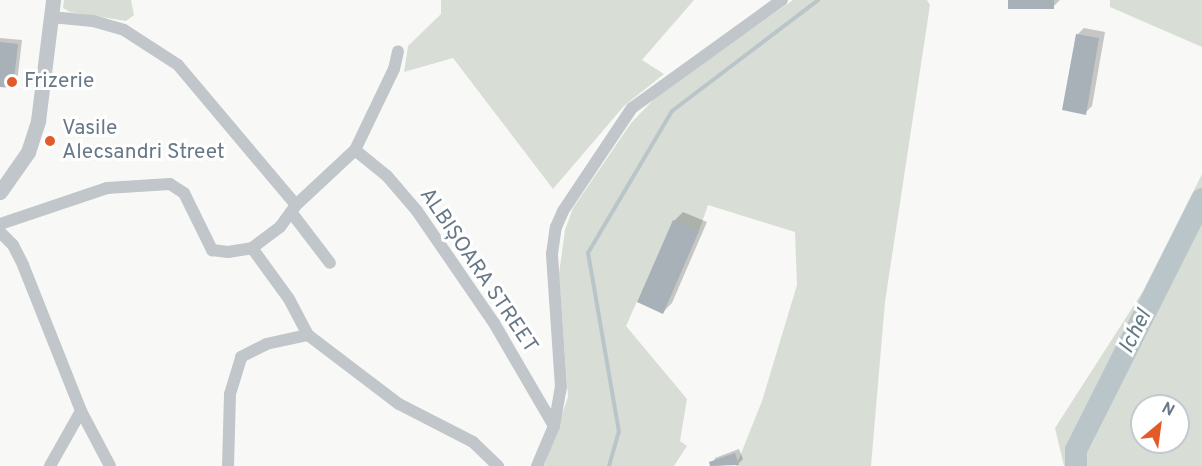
<!DOCTYPE html>
<meta charset="utf-8">
<style>
body{margin:0}
#map{position:relative;width:1202px;height:466px;overflow:hidden;background:#f8f9f6;font-family:Overpass,sans-serif}
div>[style]{position:absolute}
[style*='--x']{left:calc(var(--x)*1px);top:calc(var(--y)*1px);width:calc(var(--w)*1px);rotate:calc(var(--a)*1deg)}
.green>*{inset:0;background:#d8ded5}
.shadow>*{inset:0;background:#0003}
.stream>*{height:4px;margin:-2px;padding:0 2px;transform-origin:2px;border-radius:2px;background:#bac5ca}
.river>*{height:22px;margin:-11px;padding:0 11px;transform-origin:11px;border-radius:11px;background:#bac5ca}
.building>*{inset:0;background:#a8b1b7}
.minor>*{height:12px;margin:-6px;padding:0 6px;transform-origin:6px;border-radius:6px;background:#c1c6ca}
.tertiary>*{height:15px;margin:-7.5px;padding:0 7.5px;transform-origin:7.5px;border-radius:7.5px;background:#c1c6ca}
.dots>*{width:16px;height:16px;translate:-50% -50%;box-sizing:border-box;border:3px solid #fff;border-radius:50%}
span{translate:-50% -50%;white-space:nowrap;text-align:center;line-height:1.15;-webkit-text-stroke:6px #fff;paint-order:stroke}
.poi-label{font-size:21px;color:#677887}
.left{translate:0 -50%;text-align:left}
.street-label{font-size:21px;color:#677887}
.water-label{font-size:22px;color:#637983;font-style:italic}
.north{position:absolute;left:1130px;top:394px;width:60px;height:60px;box-sizing:border-box;background:#fff;border:2px solid #c2c9cf;border-radius:50%;rotate:29deg;font-size:16px;font-weight:700;line-height:24px;text-align:center;color:#677887}
.north::after{content:'';display:block;margin:auto;width:21px;height:27px;background:#e45b2a;clip-path:polygon(50% 0,100% 100%,50% 72%,0 100%)}
</style>
<div id="map">
<div class="green">
<div style="clip-path:polygon(64px 0,131px 0,134px 15px,126px 21px,70px 12px,63px 8px)"></div>
<div style="clip-path:polygon(441px 0,694px 0,642px 60px,664px 74px,624px 106px,553px 189px,453px 58px,404px 72px,408px 46px,441px 14px)"></div>
<div style="clip-path:polygon(793px 0,927px 0,930px 5px,885px 302px,871px 466px,736px 466px,762px 401px,797px 285px,795px 232px,708px 205px,699px 231px,673px 221px,626px 326px,687px 399px,680px 441px,687px 446px,674px 466px,544px 466px,568px 397px,559px 274px,565px 230px,573px 208px,631px 123px,658px 95px)"></div>
<div style="clip-path:polygon(1110px 0,1202px 0,1202px 47px,1110px 7px)"></div>
<div style="clip-path:polygon(evenodd,1202px 174px,1202px 466px,1064px 466px,1055px 428px,1143px 291px,1202px 174px,1142px 406px,1178px 406px,1178px 442px,1142px 442px,1142px 406px)"></div>
</div>
<div class="shadow">
<div style="clip-path:polygon(1010px 0,1060px 0,1053px 7px)"></div>
<div style="clip-path:polygon(1084px 28px,1105px 32px,1092px 106px,1085px 113px,1077px 35px)"></div>
<div style="clip-path:polygon(0 38px,22px 40px,17px 83px,12px 87px,0 85px)"></div>
<div style="clip-path:polygon(683px 212px,707px 222px,672px 303px,663px 312px,674px 221px)"></div>
<div style="clip-path:polygon(739px 449px,743px 459px,738px 464px,712px 466px,715px 458px)"></div>
</div>
<div class="stream">
<div style="--x:609;--y:466;--w:35;--a:-74"></div>
<div style="--x:619;--y:432;--w:182;--a:-99.8"></div>
<div style="--x:588;--y:253;--w:165;--a:-59.4"></div>
<div style="--x:672;--y:111;--w:183;--a:-37.2"></div>
</div>
<div class="river">
<div style="--x:1076;--y:466;--w:16;--a:-90"></div>
<div style="--x:1076;--y:450;--w:281;--a:-63.3"></div>
</div>
<div class="building">
<div style="clip-path:polygon(1008px 0,1054px 0,1054px 9px,1008px 9px)"></div>
<div style="clip-path:polygon(1076px 34px,1099px 38px,1086px 115px,1062px 110px)"></div>
<div style="clip-path:polygon(0 42px,18px 44px,13px 88px,0 87px)"></div>
<div style="clip-path:polygon(673px 220px,699px 231px,663px 314px,637px 302px)"></div>
<div style="clip-path:polygon(735px 453px,739px 465px,710px 466px,709px 462px)"></div>
</div>
<div class="minor">
<div style="--x:51;--y:17;--w:42;--a:5.4"></div>
<div style="--x:93;--y:21;--w:32;--a:16"></div>
<div style="--x:124;--y:30;--w:64;--a:32.9"></div>
<div style="--x:178;--y:65;--w:183;--a:49.9"></div>
<div style="--x:355;--y:150;--w:41;--a:39.1"></div>
<div style="--x:387;--y:176;--w:46;--a:49.4"></div>
<div style="--x:417;--y:211;--w:136;--a:55.5"></div>
<div style="--x:494;--y:323;--w:119;--a:59.8"></div>
<div style="--x:291;--y:212;--w:64;--a:52.6"></div>
<div style="--x:0;--y:224;--w:113;--a:-18.6"></div>
<div style="--x:107;--y:188;--w:63;--a:-3.6"></div>
<div style="--x:170;--y:184;--w:17;--a:33"></div>
<div style="--x:184;--y:193;--w:64;--a:63.8"></div>
<div style="--x:212;--y:250;--w:16;--a:7"></div>
<div style="--x:228;--y:252;--w:24;--a:-9"></div>
<div style="--x:252;--y:248;--w:35;--a:-37"></div>
<div style="--x:280;--y:227;--w:27;--a:-54"></div>
<div style="--x:296;--y:205;--w:81;--a:-43"></div>
<div style="--x:355;--y:150;--w:90;--a:-64.3"></div>
<div style="--x:394;--y:69;--w:18;--a:-77"></div>
<div style="--x:0;--y:232;--w:18;--a:45"></div>
<div style="--x:13;--y:245;--w:22;--a:63"></div>
<div style="--x:23;--y:265;--w:157;--a:68.3"></div>
<div style="--x:81;--y:411;--w:62;--a:62.2"></div>
<div style="--x:252;--y:248;--w:63;--a:54"></div>
<div style="--x:289;--y:299;--w:41;--a:62.2"></div>
<div style="--x:308;--y:335;--w:114;--a:37.2"></div>
<div style="--x:399;--y:404;--w:83;--a:27.2"></div>
<div style="--x:473;--y:442;--w:35;--a:44"></div>
<div style="--x:50;--y:466;--w:63;--a:-60.6"></div>
<div style="--x:228;--y:466;--w:72;--a:-88.4"></div>
<div style="--x:230;--y:394;--w:39;--a:-73"></div>
<div style="--x:241;--y:357;--w:28;--a:-27"></div>
<div style="--x:266;--y:344;--w:43;--a:-12.1"></div>
<div style="--x:537;--y:466;--w:43;--a:-67"></div>
<div style="--x:554;--y:426;--w:40;--a:-80"></div>
<div style="--x:561;--y:387;--w:133;--a:-93.9"></div>
<div style="--x:552;--y:254;--w:27;--a:-82"></div>
<div style="--x:556;--y:227;--w:17;--a:-66"></div>
<div style="--x:563;--y:211;--w:124;--a:-56.2"></div>
<div style="--x:632;--y:108;--w:185;--a:-35.8"></div>
</div>
<div class="tertiary">
<div style="--x:0;--y:192;--w:49;--a:-55"></div>
<div style="--x:28;--y:152;--w:33;--a:-72"></div>
<div style="--x:38;--y:121;--w:122;--a:-82.9"></div>
</div>
<div class="dots">
<div style="left:12px;top:82px;background:#e45b2a"></div>
<div style="left:50px;top:141px;background:#e45b2a"></div>
</div>
<div class="poi-label">
<span class="left" style="left:24px;top:82px">Frizerie</span>
<span class="left" style="left:62px;top:141px">Vasile<br>Alecsandri Street</span>
</div>
<div class="street-label">
<span style="left:478px;top:271px;rotate:56deg">ALBIȘOARA STREET</span>
</div>
<div class="water-label">
<span style="left:1136px;top:332px;rotate:-63deg">Ichel</span>
</div>
<div class="north">N</div>
</div>
